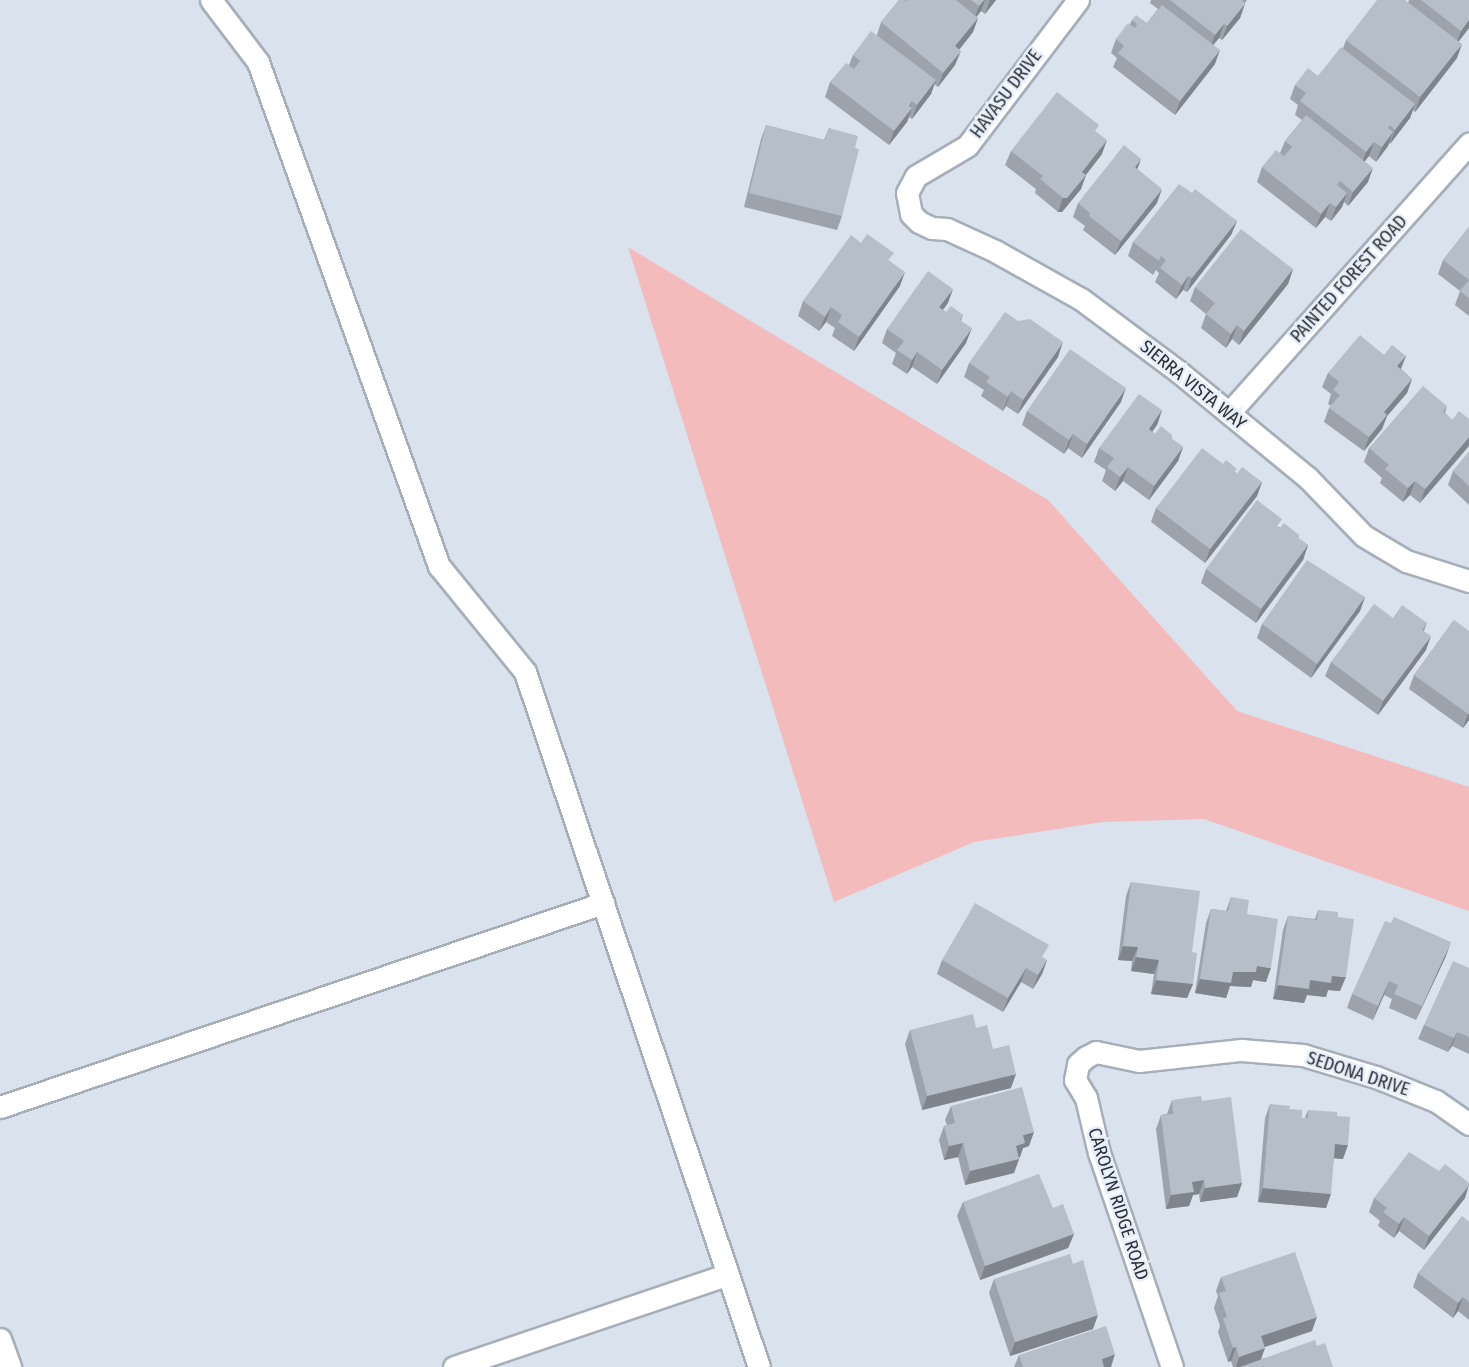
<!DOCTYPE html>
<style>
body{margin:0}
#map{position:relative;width:1469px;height:1367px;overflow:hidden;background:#d9e2ed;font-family:"Fira Sans Condensed",sans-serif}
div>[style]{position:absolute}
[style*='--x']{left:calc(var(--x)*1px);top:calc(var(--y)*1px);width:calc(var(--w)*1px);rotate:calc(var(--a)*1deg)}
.green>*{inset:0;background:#f3bbbc}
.roads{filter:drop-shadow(2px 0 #a5aeb9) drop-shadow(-2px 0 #a5aeb9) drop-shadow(0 2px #a5aeb9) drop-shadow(0 -2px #a5aeb9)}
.street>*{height:21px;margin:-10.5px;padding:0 10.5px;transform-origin:10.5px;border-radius:10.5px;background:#fff}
.wall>*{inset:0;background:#9ca3ad}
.shaded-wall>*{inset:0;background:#7f858d}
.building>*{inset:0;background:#b5bec9}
span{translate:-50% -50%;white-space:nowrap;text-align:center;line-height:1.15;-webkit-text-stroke:5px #e6effb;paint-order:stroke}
.street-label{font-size:18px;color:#2b2e32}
</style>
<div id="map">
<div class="green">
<div style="clip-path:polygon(628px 247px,1048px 500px,1237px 711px,1469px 787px,1469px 911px,1204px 819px,1102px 822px,974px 842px,834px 902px)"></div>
</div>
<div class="roads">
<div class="street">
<div style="--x:211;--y:0;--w:78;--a:52.8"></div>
<div style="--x:258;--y:62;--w:536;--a:70.25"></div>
<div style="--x:439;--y:566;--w:136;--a:50.9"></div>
<div style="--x:525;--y:672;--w:733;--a:71.39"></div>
<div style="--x:1078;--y:0;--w:183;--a:127.2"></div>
<div style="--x:967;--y:146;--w:59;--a:149.5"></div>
<div style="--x:916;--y:176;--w:19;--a:118"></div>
<div style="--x:907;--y:193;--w:21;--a:79"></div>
<div style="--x:911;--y:214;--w:11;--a:45"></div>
<div style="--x:919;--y:222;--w:14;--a:25"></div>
<div style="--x:932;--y:228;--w:15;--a:4"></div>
<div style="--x:947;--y:229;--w:53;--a:24.6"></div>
<div style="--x:995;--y:251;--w:98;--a:29.2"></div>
<div style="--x:1081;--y:299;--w:122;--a:36.7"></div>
<div style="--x:1179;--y:372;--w:166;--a:39.4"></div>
<div style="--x:1307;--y:477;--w:82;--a:46"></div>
<div style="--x:1364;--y:536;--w:49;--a:30.8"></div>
<div style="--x:1406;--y:561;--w:66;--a:17.6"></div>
<div style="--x:1229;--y:413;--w:361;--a:-48.3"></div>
<div style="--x:0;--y:1107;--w:637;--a:-18.69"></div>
<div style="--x:0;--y:1339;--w:30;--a:70"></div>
<div style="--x:454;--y:1367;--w:289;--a:-18.7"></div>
<div style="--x:1172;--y:1367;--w:226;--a:-108.8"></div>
<div style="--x:1099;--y:1153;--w:57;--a:-103.3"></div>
<div style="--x:1086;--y:1098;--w:21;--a:-121"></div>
<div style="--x:1075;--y:1080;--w:16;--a:-79"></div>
<div style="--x:1078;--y:1064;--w:11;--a:-41"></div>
<div style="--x:1086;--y:1057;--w:11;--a:-27"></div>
<div style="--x:1096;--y:1052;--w:44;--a:11.8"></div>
<div style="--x:1139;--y:1061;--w:103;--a:-6.2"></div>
<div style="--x:1241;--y:1050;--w:62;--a:4.6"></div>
<div style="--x:1303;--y:1055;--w:76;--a:16.8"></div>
<div style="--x:1376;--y:1077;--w:65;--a:21.8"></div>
<div style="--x:1436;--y:1101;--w:40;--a:34.9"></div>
</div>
</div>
<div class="wall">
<div style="clip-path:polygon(899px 0,996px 0,985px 14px,981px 11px,976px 17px,978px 18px,973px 32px,959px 50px,955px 65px,938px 87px,934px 84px,931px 94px,912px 119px,909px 117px,907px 122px,889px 145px,825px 97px,830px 82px,849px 65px,853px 55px,877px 35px,881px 22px)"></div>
<div style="clip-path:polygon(1151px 0,1247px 0,1245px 3px,1240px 18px,1222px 40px,1219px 38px,1213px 45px,1215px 64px,1175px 115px,1113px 67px,1117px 58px,1111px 53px,1116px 39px,1130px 24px,1132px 20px,1147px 23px,1158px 9px,1150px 3px)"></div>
<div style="clip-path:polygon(1409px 0,1469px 0,1469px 28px,1458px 42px,1457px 58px,1415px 112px,1413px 110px,1410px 118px,1390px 144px,1389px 143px,1388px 146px,1376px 162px,1369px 156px,1365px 161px,1368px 182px,1348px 206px,1344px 202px,1342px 207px,1331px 221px,1325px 217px,1316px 228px,1257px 182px,1262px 167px,1280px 153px,1285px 141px,1302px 120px,1295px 115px,1298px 105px,1290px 99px,1295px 85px,1318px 76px,1343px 48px,1346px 40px,1408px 3px)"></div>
<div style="clip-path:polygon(766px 125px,824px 140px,829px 128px,855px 148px,842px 216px,837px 230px,744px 207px,761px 139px)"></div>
<div style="clip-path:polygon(1097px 132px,1102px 154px,1086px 175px,1081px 189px,1062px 212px,1058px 212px,1035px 193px,1036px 189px,1005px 165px,1011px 151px)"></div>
<div style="clip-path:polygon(1137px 169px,1157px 203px,1115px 255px,1083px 230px,1085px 226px,1073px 217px,1078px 203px)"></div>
<div style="clip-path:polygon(1192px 193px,1237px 221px,1231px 235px,1187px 292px,1183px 290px,1176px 299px,1155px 282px,1159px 273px,1156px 270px,1153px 275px,1128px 256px,1133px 242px)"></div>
<div style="clip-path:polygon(1469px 227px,1469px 316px,1455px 305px,1460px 291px,1438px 274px,1443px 260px)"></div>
<div style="clip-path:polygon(890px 261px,900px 286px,854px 351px,832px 336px,835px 328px,826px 322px,819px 331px,798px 316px,803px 301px)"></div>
<div style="clip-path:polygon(1293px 269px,1288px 284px,1239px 345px,1232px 339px,1226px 348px,1201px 328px,1206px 314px,1190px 301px,1195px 287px)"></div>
<div style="clip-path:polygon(948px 303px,943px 310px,946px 312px,963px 315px,961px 321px,966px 343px,937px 384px,912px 367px,907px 374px,892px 364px,896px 353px,882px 343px,887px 329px)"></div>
<div style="clip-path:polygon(1384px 355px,1406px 356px,1401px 369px,1412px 379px,1407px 393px,1387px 416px,1382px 429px,1364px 451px,1324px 422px,1329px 408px,1331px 406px,1328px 404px,1331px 394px,1322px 387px,1328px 373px)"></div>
<div style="clip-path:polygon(1058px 357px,1018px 414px,1006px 406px,1003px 411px,981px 396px,984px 390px,964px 377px,969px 363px)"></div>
<div style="clip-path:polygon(1121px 402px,1082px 458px,1068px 448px,1064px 454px,1022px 425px,1027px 411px)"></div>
<div style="clip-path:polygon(1447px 406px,1445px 413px,1452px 420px,1420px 503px,1410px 495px,1403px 502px,1380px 483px,1382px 478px,1364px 462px,1369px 448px)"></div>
<div style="clip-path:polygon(1162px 410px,1157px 425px,1152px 431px,1155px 434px,1172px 439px,1183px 447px,1178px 461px,1149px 500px,1123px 481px,1115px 491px,1102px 481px,1106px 470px,1094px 462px,1099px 448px)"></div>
<div style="clip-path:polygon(1469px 452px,1469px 505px,1448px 485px,1453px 471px)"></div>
<div style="clip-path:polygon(1223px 464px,1237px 474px,1262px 482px,1257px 496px,1205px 563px,1151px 522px,1156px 508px)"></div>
<div style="clip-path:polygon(1279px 527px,1299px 535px,1298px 538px,1308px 545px,1303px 560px,1256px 623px,1201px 583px,1206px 569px)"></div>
<div style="clip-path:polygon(1365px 597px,1360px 611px,1311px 678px,1257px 638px,1262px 624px)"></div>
<div style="clip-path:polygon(1393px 618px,1427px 623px,1424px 631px,1426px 650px,1378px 715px,1325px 676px,1331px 662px)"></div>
<div style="clip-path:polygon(1454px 620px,1469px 720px,1463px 728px,1409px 689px,1414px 675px)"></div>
<div style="clip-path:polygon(1131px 882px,1192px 952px,1193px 984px,1187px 998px,1151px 994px,1154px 974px,1131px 971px,1132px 961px,1118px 960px,1126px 896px)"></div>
<div style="clip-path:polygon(1231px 897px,1247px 914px,1266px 982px,1253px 980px,1251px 987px,1230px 986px,1226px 998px,1195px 993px,1206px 923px,1211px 909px,1226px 911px)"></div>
<div style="clip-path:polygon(1318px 910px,1338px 917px,1340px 991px,1328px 990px,1326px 997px,1307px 995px,1304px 1003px,1273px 999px,1283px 930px,1288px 916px,1315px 919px)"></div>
<div style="clip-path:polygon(1446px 956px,1416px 1020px,1389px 1008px,1392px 999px,1384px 995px,1373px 1020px,1347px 1008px,1352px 994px)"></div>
<div style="clip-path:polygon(942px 960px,1047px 960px,1042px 974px,1033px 989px,1021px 982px,1003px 1012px,937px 974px)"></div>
<div style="clip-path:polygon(1469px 968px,1469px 1054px,1452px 1046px,1448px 1052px,1418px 1039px,1424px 1025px)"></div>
<div style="clip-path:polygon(976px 1028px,993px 1049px,1011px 1088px,922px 1110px,905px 1044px,910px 1030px)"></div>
<div style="clip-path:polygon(1172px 1100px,1202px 1101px,1242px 1183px,1237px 1197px,1200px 1202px,1199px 1194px,1193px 1195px,1189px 1206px,1166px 1209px,1156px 1129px,1161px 1115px,1167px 1114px)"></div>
<div style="clip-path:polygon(1270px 1104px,1289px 1109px,1302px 1118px,1305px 1118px,1308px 1110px,1337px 1116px,1343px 1159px,1334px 1158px,1326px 1208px,1258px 1202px,1265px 1118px)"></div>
<div style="clip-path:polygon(951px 1106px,1029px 1146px,1023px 1148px,1014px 1173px,965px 1185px,958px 1157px,944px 1160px,939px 1140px,944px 1126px,947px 1125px,945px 1120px)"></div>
<div style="clip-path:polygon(1374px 1198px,1465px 1198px,1424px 1250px,1399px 1231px,1394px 1238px,1378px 1226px,1380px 1221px,1369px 1212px)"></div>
<div style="clip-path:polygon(963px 1202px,1053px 1208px,1074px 1234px,1068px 1248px,980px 1280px,957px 1216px)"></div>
<div style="clip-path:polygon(1469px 1222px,1469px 1320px,1458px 1311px,1453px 1318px,1413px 1287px,1418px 1273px)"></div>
<div style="clip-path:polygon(1221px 1277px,1312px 1331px,1265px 1347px,1261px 1359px,1317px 1346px,1333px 1367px,1233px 1367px,1231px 1361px,1228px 1362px,1218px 1332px,1220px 1326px,1214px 1308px,1218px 1296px,1216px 1291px)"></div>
<div style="clip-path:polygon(994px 1279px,1093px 1329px,1010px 1356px,989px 1293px)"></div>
<div style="clip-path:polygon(1019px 1355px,1111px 1367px,1014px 1367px)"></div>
</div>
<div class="shaded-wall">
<div style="clip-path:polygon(984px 0,985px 0,981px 11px,974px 20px,979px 6px)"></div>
<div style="clip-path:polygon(990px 0,996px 0,985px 14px)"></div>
<div style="clip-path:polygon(1245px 4px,1240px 18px,1222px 40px,1227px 26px)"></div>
<div style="clip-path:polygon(978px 18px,973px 32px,950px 61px,955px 46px)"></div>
<div style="clip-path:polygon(1469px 20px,1469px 28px,1456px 45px,1461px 31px)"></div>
<div style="clip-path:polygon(1224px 24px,1219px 38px,1210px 49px,1215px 35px)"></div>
<div style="clip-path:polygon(1462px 44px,1457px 58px,1415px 112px,1420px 97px)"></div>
<div style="clip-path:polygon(1220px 50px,1215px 64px,1175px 115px,1180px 101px)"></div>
<div style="clip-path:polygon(961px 51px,955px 65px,938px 87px,943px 73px)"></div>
<div style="clip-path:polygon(936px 80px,931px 94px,912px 119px,917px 105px)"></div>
<div style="clip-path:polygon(912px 101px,908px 114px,912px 108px,907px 122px,889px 145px,894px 131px)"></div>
<div style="clip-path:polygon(1415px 104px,1410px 118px,1390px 144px,1395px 130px)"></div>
<div style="clip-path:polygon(1393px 132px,1388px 146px,1376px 162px,1382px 147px)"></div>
<div style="clip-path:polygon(1107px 140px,1102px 154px,1077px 186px,1082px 172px)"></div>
<div style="clip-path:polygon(1374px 142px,1369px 156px,1361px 166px,1366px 152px)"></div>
<div style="clip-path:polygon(1141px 159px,1136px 173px,1135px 167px)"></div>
<div style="clip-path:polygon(1373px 168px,1368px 182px,1348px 206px,1353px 192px)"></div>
<div style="clip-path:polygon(1086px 175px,1081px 189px,1062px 212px,1058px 212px,1063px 198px)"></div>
<div style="clip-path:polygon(1162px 189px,1157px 203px,1115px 255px,1121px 241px)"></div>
<div style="clip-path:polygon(1347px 193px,1342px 207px,1331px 221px,1336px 207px)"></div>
<div style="clip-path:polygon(1330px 203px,1325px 217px,1316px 228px,1321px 214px)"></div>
<div style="clip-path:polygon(1237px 221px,1231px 235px,1187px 292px,1192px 278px)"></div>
<div style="clip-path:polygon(1293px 269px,1288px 284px,1239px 345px,1244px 331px)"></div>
<div style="clip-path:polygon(905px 272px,900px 286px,854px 351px,859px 337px)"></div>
<div style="clip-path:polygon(1188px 276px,1183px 290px,1176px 299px,1182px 285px)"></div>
<div style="clip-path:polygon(953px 289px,948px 303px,934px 321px,939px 307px)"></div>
<div style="clip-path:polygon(831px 307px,826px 322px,819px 331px,825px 317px)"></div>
<div style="clip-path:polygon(1237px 325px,1232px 339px,1226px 348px,1231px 334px)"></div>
<div style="clip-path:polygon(972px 328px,966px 343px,937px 384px,942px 370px)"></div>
<div style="clip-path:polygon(1063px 342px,1058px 357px,1018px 414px,1023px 400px)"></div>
<div style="clip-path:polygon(917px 352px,912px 367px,907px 374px,912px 360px)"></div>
<div style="clip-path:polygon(1406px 356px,1400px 370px,1397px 366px)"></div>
<div style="clip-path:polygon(1412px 379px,1407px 393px,1387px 416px,1382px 429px,1364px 451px,1369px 437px,1384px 412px)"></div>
<div style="clip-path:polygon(1126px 388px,1121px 402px,1082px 458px,1087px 444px)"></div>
<div style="clip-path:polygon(1011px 391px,1006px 406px,1003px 411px,1008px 397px)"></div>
<div style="clip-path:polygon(1162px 410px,1157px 425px,1144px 443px,1149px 429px)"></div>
<div style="clip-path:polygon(1073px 434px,1068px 448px,1064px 454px,1069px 440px)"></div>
<div style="clip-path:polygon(1469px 437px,1469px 446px,1420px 503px,1425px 489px)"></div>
<div style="clip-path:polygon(1183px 447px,1178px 461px,1149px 500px,1154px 486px)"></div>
<div style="clip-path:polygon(1128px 467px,1123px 481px,1115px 491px,1120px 477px)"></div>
<div style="clip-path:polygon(1415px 481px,1410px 495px,1403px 502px,1408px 488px)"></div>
<div style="clip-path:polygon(1262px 482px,1257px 496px,1205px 563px,1210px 549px)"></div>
<div style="clip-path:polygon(1308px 545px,1303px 560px,1256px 623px,1261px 609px)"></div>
<div style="clip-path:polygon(1365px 597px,1360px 611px,1311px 678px,1317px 664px)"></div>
<div style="clip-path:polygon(1431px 636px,1426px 650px,1378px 715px,1383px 701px)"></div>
<div style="clip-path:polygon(1469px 713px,1469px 720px,1463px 728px,1468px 714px)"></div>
<div style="clip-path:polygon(1451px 942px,1446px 956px,1416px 1020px,1422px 1006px)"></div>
<div style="clip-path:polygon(1123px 946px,1138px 947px,1132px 961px,1118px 960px)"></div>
<div style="clip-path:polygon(1136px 957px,1159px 960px,1154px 974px,1131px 971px)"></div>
<div style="clip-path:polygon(1047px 960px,1042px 974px,1033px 989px,1038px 975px)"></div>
<div style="clip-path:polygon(1257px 966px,1271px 968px,1266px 982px,1253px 980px,1251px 987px,1230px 986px,1226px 998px,1195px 993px,1200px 979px)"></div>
<div style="clip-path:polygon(1026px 968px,1021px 982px,1003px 1012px,1008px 998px)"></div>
<div style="clip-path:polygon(1332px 976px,1346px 977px,1340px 991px,1328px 990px,1326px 997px,1307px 995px,1304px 1003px,1273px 999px,1278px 985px,1310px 980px)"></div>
<div style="clip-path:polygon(1156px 980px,1193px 984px,1187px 998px,1151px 994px)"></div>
<div style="clip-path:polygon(1389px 981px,1384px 995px,1373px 1020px,1378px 1006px)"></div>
<div style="clip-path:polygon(1457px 1032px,1452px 1046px,1448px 1052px,1454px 1038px)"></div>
<div style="clip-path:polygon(1016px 1074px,1011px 1088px,922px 1110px,927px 1096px)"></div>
<div style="clip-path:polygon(1034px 1132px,1029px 1146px,1023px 1148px,1020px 1157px,1011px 1160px,1016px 1146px,1023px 1135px)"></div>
<div style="clip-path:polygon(963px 1143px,958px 1157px,944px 1160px,949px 1146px)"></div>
<div style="clip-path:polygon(1335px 1144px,1348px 1145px,1343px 1159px,1330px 1158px)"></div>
<div style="clip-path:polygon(1019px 1159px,1014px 1173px,965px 1185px,970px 1171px)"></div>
<div style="clip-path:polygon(1204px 1180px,1199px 1194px,1193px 1195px,1189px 1206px,1166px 1209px,1171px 1195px,1192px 1182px)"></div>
<div style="clip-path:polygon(1242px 1183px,1237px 1197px,1200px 1202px,1205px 1188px)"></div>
<div style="clip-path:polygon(1469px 1185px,1465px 1198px,1424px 1250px,1429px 1236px)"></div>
<div style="clip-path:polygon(1263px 1188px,1331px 1194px,1326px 1208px,1258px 1202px)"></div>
<div style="clip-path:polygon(1404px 1217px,1399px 1231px,1394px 1238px,1399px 1224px)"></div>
<div style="clip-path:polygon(1074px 1234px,1068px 1248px,980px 1280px,985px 1266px)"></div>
<div style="clip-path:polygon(1463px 1297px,1458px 1311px,1453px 1318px,1458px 1303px)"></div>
<div style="clip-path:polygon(1098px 1315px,1093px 1329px,1010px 1356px,1015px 1342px)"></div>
<div style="clip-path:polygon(1317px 1317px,1312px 1331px,1256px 1350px,1261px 1336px)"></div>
<div style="clip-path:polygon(1236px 1347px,1231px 1361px,1228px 1362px,1233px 1348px)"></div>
<div style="clip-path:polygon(1265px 1348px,1260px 1362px,1245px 1367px,1236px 1367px,1239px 1357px)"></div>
<div style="clip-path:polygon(1115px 1354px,1111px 1367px,1099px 1367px,1102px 1359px)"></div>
</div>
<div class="building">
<div style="clip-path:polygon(899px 0,904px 0,907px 1px,908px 0,956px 0,978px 18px,955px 46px,961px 51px,943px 73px,881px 22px)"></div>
<div style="clip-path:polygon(971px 0,984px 0,979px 6px)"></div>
<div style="clip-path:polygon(1170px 0,1242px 0,1245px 4px,1227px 26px,1224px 24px,1215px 35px)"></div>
<div style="clip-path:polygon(1377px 0,1405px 0,1462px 44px,1420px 97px,1346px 40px)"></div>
<div style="clip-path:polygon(1421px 0,1469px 0,1469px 20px,1461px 31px)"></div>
<div style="clip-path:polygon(1162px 5px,1220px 50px,1180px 101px,1118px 53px,1124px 46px,1116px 39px,1128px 23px,1135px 28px,1137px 24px,1132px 20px,1136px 15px,1147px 23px)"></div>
<div style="clip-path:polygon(871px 31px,936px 80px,917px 105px,912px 101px,909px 106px,912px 108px,894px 131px,830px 82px,846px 63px,854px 69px,860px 61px,853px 55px)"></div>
<div style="clip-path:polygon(1341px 47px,1415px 104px,1395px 130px,1390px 125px,1388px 128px,1393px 132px,1382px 147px,1374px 142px,1366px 152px,1300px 101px,1306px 93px,1295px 85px,1308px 68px,1318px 76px)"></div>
<div style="clip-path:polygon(1057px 92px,1099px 125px,1095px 131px,1107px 140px,1082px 172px,1086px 175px,1067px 198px,1063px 198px,1040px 179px,1043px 176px,1011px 151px)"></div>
<div style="clip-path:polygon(1306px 115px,1373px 168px,1353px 192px,1340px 181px,1337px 185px,1347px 193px,1336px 207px,1330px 203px,1321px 214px,1262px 167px,1276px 150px,1284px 156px,1292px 147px,1285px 141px)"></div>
<div style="clip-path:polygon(766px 125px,825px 140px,829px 128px,858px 136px,855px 148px,859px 149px,842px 216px,749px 193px)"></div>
<div style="clip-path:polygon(1124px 145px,1141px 159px,1135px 167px,1162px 189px,1121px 241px,1089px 216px,1090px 213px,1078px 203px)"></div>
<div style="clip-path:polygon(1179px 184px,1192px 193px,1195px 189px,1237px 221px,1192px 278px,1188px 276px,1182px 285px,1160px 268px,1166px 260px,1161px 256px,1159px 261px,1133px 242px)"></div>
<div style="clip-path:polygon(1469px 227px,1469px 298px,1460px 291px,1469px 280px,1443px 260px)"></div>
<div style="clip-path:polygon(1241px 229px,1293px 269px,1244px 331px,1237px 325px,1231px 334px,1206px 314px,1215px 303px,1195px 287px)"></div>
<div style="clip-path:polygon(867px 234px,894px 253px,888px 260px,905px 272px,859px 337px,838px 322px,842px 315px,831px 307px,825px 317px,803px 301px,851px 235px,861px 243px)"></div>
<div style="clip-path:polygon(928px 271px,953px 289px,939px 307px,946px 312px,951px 306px,963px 315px,960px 320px,972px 328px,942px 370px,917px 352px,912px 360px,897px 350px,904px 341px,887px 329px)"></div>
<div style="clip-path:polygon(1005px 312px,1018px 321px,1030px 319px,1063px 342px,1023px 400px,1011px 391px,1008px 397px,986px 382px,990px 377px,969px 363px)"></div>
<div style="clip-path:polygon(1360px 335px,1384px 355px,1392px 345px,1406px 356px,1397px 366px,1412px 379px,1384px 412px,1387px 415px,1369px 437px,1329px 408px,1340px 395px,1333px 390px,1339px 382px,1328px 373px)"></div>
<div style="clip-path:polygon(1070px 349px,1126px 388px,1087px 444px,1073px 434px,1069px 440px,1027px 411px)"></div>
<div style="clip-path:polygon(1423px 386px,1447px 406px,1443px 412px,1452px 420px,1459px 411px,1469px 419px,1469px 437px,1425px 489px,1415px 481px,1408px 488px,1385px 469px,1389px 465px,1369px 448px)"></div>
<div style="clip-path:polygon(1139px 394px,1162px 410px,1149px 429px,1155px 434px,1161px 426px,1172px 435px,1172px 439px,1183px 447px,1154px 486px,1128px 467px,1120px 477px,1107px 467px,1114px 458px,1099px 448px)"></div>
<div style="clip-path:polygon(1202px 448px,1223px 464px,1226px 460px,1237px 469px,1235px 471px,1237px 474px,1242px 467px,1262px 482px,1210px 549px,1156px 508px)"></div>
<div style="clip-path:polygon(1469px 452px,1469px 486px,1453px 471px)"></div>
<div style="clip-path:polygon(1257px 500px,1282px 519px,1277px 526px,1280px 528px,1284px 523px,1299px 535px,1297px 537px,1308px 545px,1261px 609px,1206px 569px)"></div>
<div style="clip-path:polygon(1307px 560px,1365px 597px,1317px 664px,1262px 624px)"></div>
<div style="clip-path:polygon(1374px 604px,1393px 618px,1402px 605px,1427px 623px,1422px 630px,1431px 636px,1383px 701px,1331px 662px)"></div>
<div style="clip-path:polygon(1454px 620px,1469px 631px,1469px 713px,1468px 714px,1414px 675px)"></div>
<div style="clip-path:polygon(1131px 882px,1200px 891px,1192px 952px,1197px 953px,1193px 984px,1156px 980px,1159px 960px,1136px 957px,1138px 947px,1123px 946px)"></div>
<div style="clip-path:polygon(1231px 897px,1249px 900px,1247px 914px,1278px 919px,1271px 968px,1257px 966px,1256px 972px,1233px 972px,1231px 983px,1200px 979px,1211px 909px,1228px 911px)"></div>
<div style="clip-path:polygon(975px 903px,1049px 945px,1042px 957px,1047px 960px,1038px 975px,1026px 968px,1008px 998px,942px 960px)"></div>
<div style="clip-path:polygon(1318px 910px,1338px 912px,1338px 917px,1354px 919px,1346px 977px,1332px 976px,1331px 983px,1310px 980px,1309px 989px,1278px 985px,1288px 916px,1317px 920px)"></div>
<div style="clip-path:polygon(1394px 917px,1451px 942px,1422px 1006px,1394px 994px,1398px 985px,1389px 981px,1378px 1006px,1352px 994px,1385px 921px,1391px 923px)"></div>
<div style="clip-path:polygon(1453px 961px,1469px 968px,1469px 1037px,1457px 1032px,1454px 1038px,1424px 1025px)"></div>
<div style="clip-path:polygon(973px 1014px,976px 1028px,987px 1025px,993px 1049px,1009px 1045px,1016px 1074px,927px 1096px,910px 1030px)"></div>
<div style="clip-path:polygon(1022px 1087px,1034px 1132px,1023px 1135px,1025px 1143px,1016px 1146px,1019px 1159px,970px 1171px,963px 1143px,949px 1146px,944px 1126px,955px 1123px,951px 1106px)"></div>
<div style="clip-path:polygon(1201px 1096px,1202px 1101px,1231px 1097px,1242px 1183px,1205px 1188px,1204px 1180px,1192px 1182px,1194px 1192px,1171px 1195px,1161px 1115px,1173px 1114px,1172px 1100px)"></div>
<div style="clip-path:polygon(1270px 1104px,1290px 1106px,1289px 1109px,1302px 1110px,1302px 1118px,1308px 1118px,1308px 1110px,1337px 1112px,1337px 1116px,1350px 1117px,1348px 1145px,1335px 1144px,1331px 1194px,1263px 1188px)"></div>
<div style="clip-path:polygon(1409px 1152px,1439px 1171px,1445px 1164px,1469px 1183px,1469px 1185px,1429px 1236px,1404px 1217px,1399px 1224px,1383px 1212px,1387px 1208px,1374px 1198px)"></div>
<div style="clip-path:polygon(1039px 1174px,1053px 1208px,1063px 1204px,1074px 1234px,985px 1266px,963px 1202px)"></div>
<div style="clip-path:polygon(1462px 1216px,1469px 1222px,1469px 1302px,1463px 1297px,1458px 1303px,1418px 1273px)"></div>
<div style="clip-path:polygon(1295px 1252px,1317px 1317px,1261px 1336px,1265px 1348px,1239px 1357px,1236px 1347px,1233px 1348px,1223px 1318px,1227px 1317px,1219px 1293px,1226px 1291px,1221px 1277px)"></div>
<div style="clip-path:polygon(1070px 1254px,1073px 1264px,1083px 1260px,1098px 1315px,1015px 1342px,994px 1279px)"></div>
<div style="clip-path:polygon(1106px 1326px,1115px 1354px,1102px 1359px,1104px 1367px,1023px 1367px,1019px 1355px)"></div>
<div style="clip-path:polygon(1315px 1340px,1317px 1346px,1325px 1343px,1333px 1367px,1240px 1367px)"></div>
</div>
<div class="street-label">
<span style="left:1006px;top:94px;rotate:-53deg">HAVASU DRIVE</span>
<span style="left:1349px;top:279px;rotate:-48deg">PAINTED FOREST ROAD</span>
<span style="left:1193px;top:385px;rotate:39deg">SIERRA VISTA WAY</span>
<span style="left:1358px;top:1074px;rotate:18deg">SEDONA DRIVE</span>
<span style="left:1118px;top:1204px;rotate:72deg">CAROLYN RIDGE ROAD</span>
</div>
</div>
